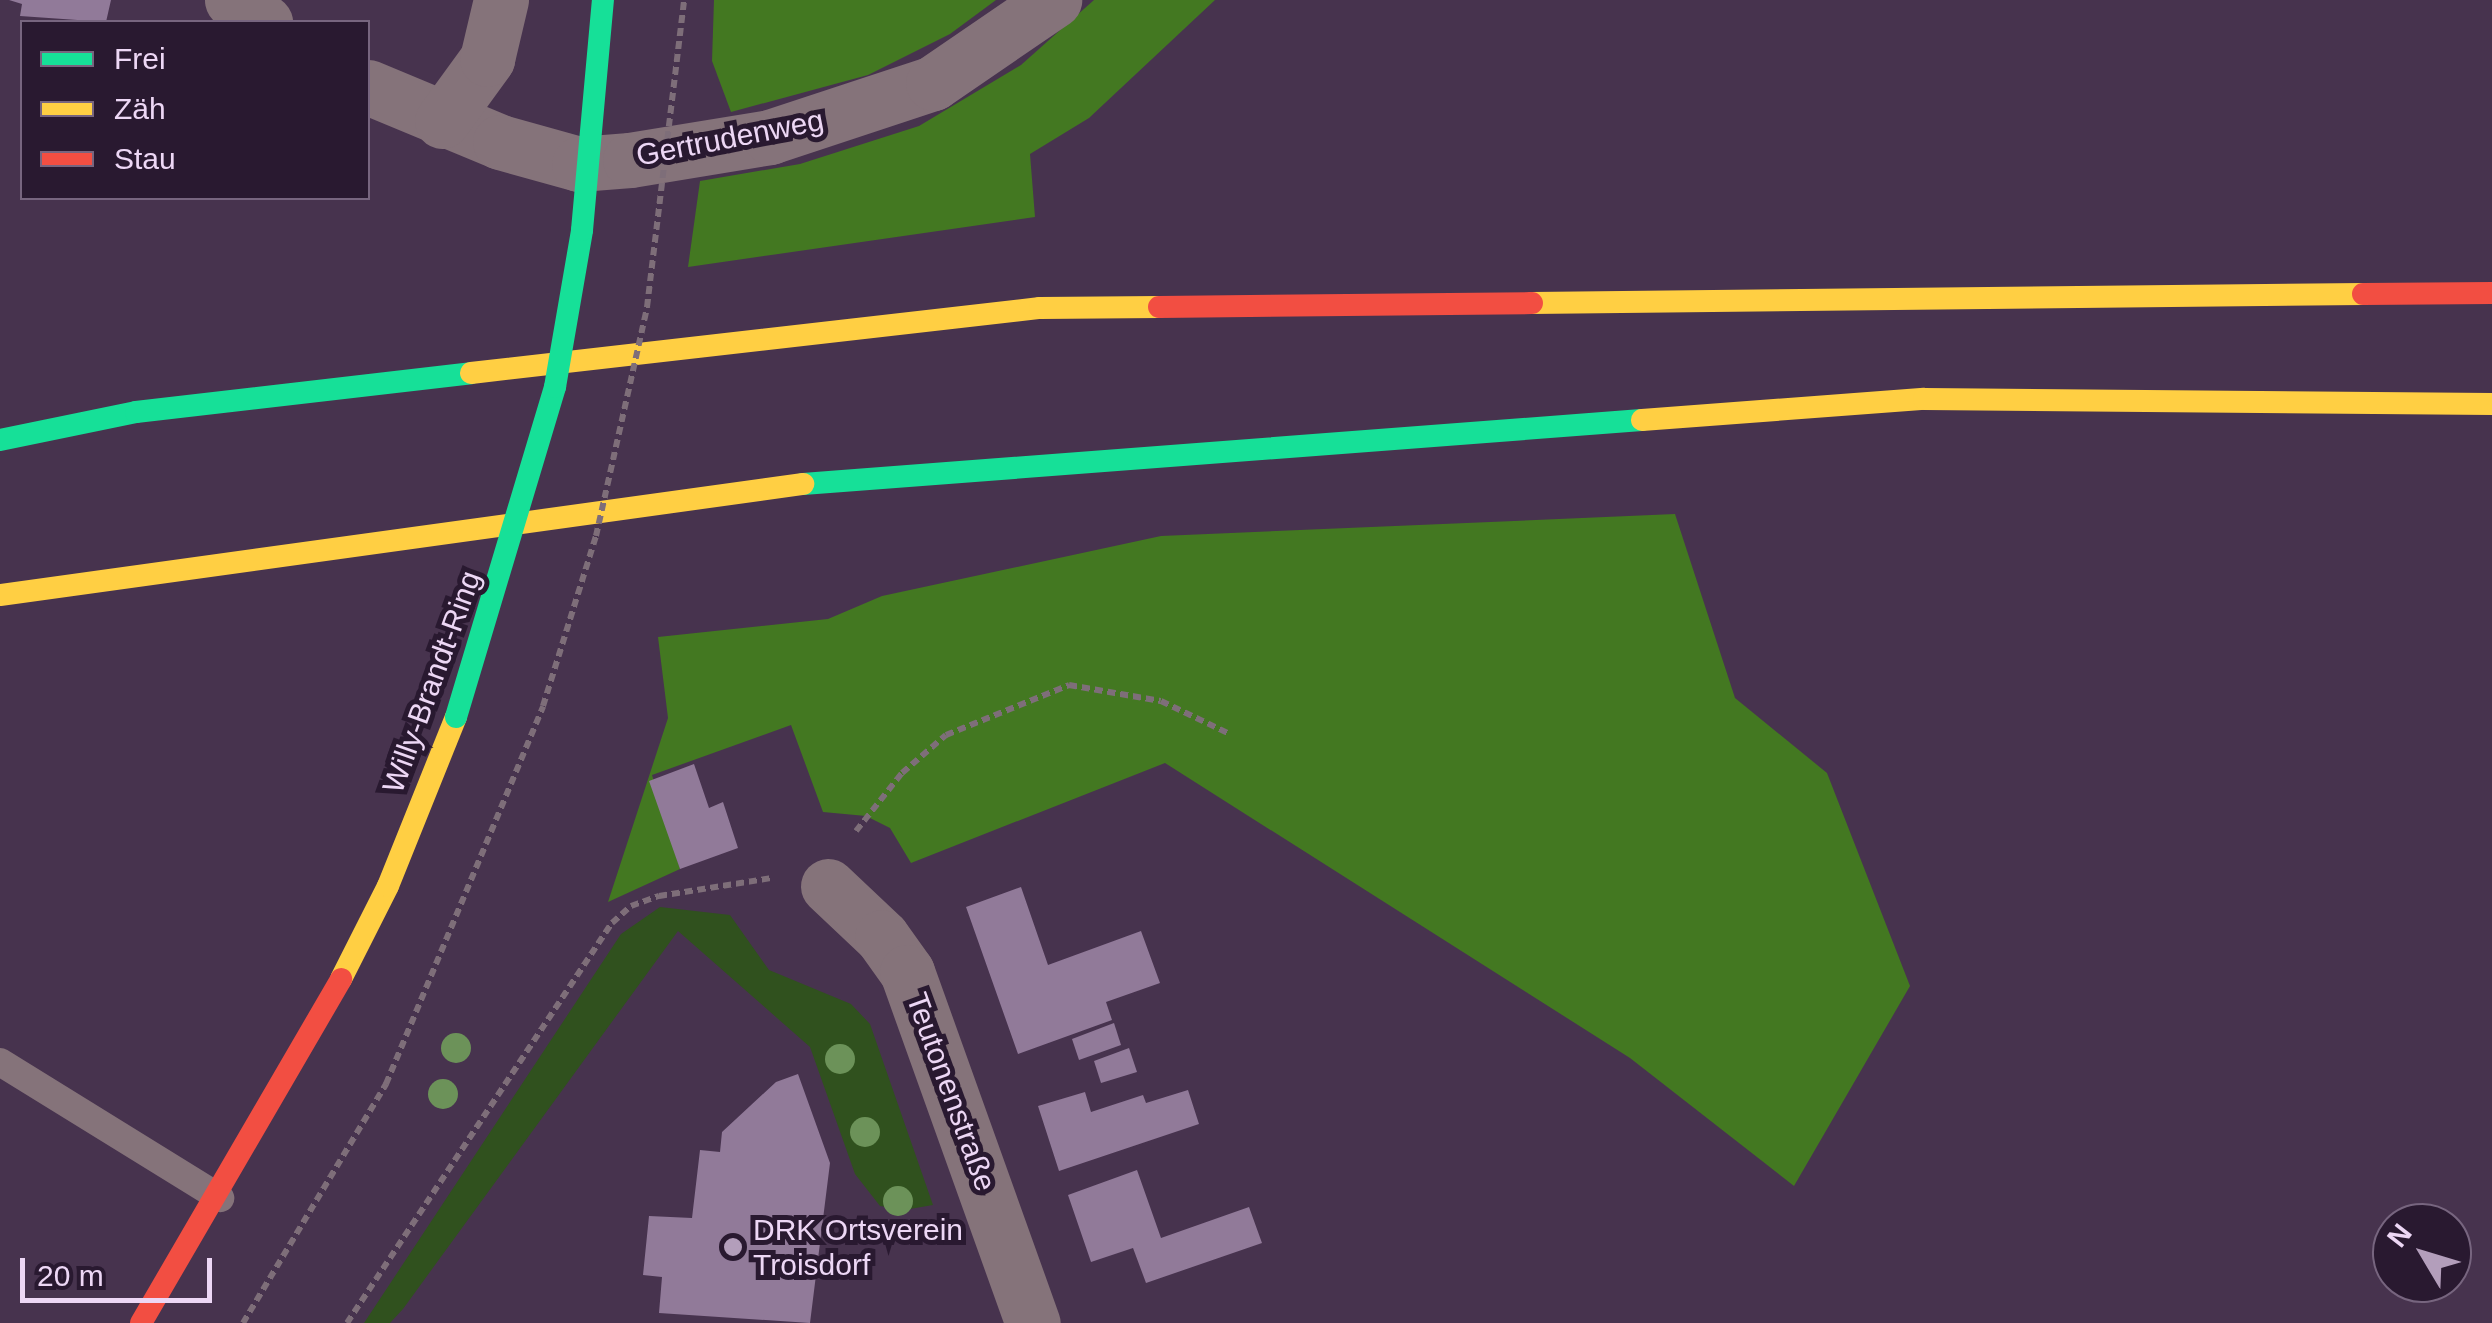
<!DOCTYPE html>
<meta charset="utf-8">
<style>
body{margin:0}
#map{position:relative;width:2492px;height:1323px;overflow:hidden;background:#47334e;font-family:Arial,sans-serif}
div>[style]{position:absolute}
[style*='--x']{left:calc(var(--x)*1px);top:calc(var(--y)*1px);width:calc(var(--w)*1px);rotate:calc(var(--a)*1deg)}
.green>*{inset:0;background:#30511e}
.forest>*{inset:0;background:#437821}
.building>*{inset:0;background:#917a99}
.path>*{height:6px;margin-top:-3px;transform-origin:0;background:repeating-linear-gradient(90deg,#7e6e79 0 8px,transparent 0 13px)}
.lane>*{height:28px;margin:-14px;padding:0 14px;transform-origin:14px;border-radius:14px;background:#85737a}
.street>*{height:55px;margin:-27.5px;padding:0 27.5px;transform-origin:27.5px;border-radius:27.5px;background:#85737a}
.fast>*{height:22px;margin:-11px;padding:0 11px;transform-origin:11px;border-radius:11px;background:#16e098}
.slow>*{height:22px;margin:-11px;padding:0 11px;transform-origin:11px;border-radius:11px;background:#ffcf43}
.jam>*{height:22px;margin:-11px;padding:0 11px;transform-origin:11px;border-radius:11px;background:#f24e42}
.path-bridge>*{height:6px;margin-top:-3px;transform-origin:0;background:repeating-linear-gradient(90deg,#7e6e79 0 8px,transparent 0 13px)}
.fast-bridge>*{height:22px;margin:-11px;padding:0 11px;transform-origin:11px;border-radius:11px;background:#16e098}
.trees>*{width:30px;height:30px;margin:-15px;border-radius:50%;background:#6c9259}
.dots>*{width:28px;height:28px;translate:-50% -50%;box-sizing:border-box;border:5px solid #291930;border-radius:50%}
span{translate:-50% -50%;white-space:nowrap;text-align:center;line-height:1.15;-webkit-text-stroke:10px #291930;paint-order:stroke}
.street-label{font-size:30px;color:#edd7f5}
.poi-label{font-size:30px;color:#edd7f5}
.left{translate:0 -50%;text-align:left}
.legend{position:absolute;left:20px;top:20px;width:350px;height:180px;box-sizing:border-box;background:#291930;border:2px solid #77657f;margin:0;padding:12px 18px;list-style:none;font-size:30px;color:#edd7f5}
.legend li{display:flex;align-items:center;gap:20px;height:50px}
.legend b{width:50px;border:2px solid #77657f}
.north{position:absolute;left:2372px;top:1203px;width:100px;height:100px;box-sizing:border-box;background:#291930;border:2px solid #77657f;border-radius:50%;rotate:308deg;font-size:28px;font-weight:700;line-height:40px;text-align:center;color:#edd7f5}
.north::after{content:'';display:block;margin:auto;width:35px;height:45px;background:#b39ebb;clip-path:polygon(50% 0,100% 100%,50% 72%,0 100%)}
.scale{position:absolute;left:20px;top:1258px;width:192px;height:45px;box-sizing:border-box;border:5px solid #edd7f5;border-top:0;padding-left:12px;font-size:30px;line-height:35px;white-space:nowrap;color:#edd7f5;-webkit-text-stroke:8px #291930;paint-order:stroke}
</style>
<div id="map">
<div class="green">
<div style="clip-path:polygon(660px 907px,730px 915px,769px 970px,851px 1004px,870px 1024px,933px 1205px,904px 1210px,880px 1206px,855px 1174px,810px 1047px,678px 931px,403px 1309px,390px 1323px,364px 1323px,621px 934px)"></div>
</div>
<div class="forest">
<div style="clip-path:polygon(714px 0,996px 0,950px 34px,868px 75px,731px 112px,712px 61px)"></div>
<div style="clip-path:polygon(1094px 0,1215px 0,1089px 118px,1030px 154px,1035px 217px,688px 267px,700px 181px,800px 164px,919px 126px,1021px 65px)"></div>
<div style="clip-path:polygon(1675px 514px,1735px 698px,1827px 773px,1910px 986px,1794px 1186px,1630px 1058px,1165px 763px,911px 863px,890px 828px,866px 816px,823px 812px,791px 725px,652px 775px,680px 869px,608px 902px,668px 718px,658px 637px,828px 619px,882px 596px,1161px 536px)"></div>
</div>
<div class="building">
<div style="clip-path:polygon(9px 0,111px 0,106px 22px,20px 16px,22px 4px)"></div>
<div style="clip-path:polygon(694px 764px,709px 808px,723px 802px,738px 848px,680px 869px,649px 781px)"></div>
<div style="clip-path:polygon(1021px 887px,1048px 965px,1141px 931px,1160px 983px,1106px 1002px,1112px 1020px,1018px 1054px,966px 907px)"></div>
<div style="clip-path:polygon(1114px 1023px,1121px 1045px,1079px 1060px,1072px 1039px)"></div>
<div style="clip-path:polygon(1129px 1048px,1137px 1072px,1101px 1083px,1094px 1061px)"></div>
<div style="clip-path:polygon(798px 1074px,830px 1163px,810px 1323px,659px 1313px,662px 1277px,643px 1275px,649px 1216px,692px 1218px,700px 1150px,720px 1152px,722px 1132px,776px 1082px)"></div>
<div style="clip-path:polygon(1188px 1090px,1199px 1124px,1059px 1171px,1038px 1106px,1085px 1092px,1091px 1112px,1143px 1095px,1146px 1103px)"></div>
<div style="clip-path:polygon(1137px 1170px,1161px 1238px,1249px 1207px,1262px 1243px,1146px 1283px,1133px 1248px,1091px 1262px,1068px 1195px)"></div>
</div>
<div class="path">
<div style="--x:856;--y:831;--w:74;--a:-51.6"></div>
<div style="--x:902;--y:773;--w:58;--a:-40.8"></div>
<div style="--x:946;--y:735;--w:133;--a:-22.1"></div>
<div style="--x:1069;--y:685;--w:93;--a:9.9"></div>
<div style="--x:1161;--y:701;--w:76;--a:25.6"></div>
<div style="--x:243;--y:1323;--w:279;--a:-59.1"></div>
<div style="--x:386;--y:1084;--w:409;--a:-67.4"></div>
<div style="--x:347;--y:1323;--w:480;--a:-56.5"></div>
<div style="--x:612;--y:923;--w:25;--a:-42"></div>
<div style="--x:631;--y:906;--w:30;--a:-20"></div>
<div style="--x:659;--y:896;--w:113;--a:-9.1"></div>
</div>
<div class="lane">
<div style="--x:0;--y:1062;--w:259;--a:31.7"></div>
</div>
<div class="street">
<div style="--x:232;--y:0;--w:40;--a:34"></div>
<div style="--x:368;--y:87;--w:143;--a:22.6"></div>
<div style="--x:500;--y:142;--w:82;--a:15.6"></div>
<div style="--x:579;--y:164;--w:51;--a:-4.5"></div>
<div style="--x:630;--y:160;--w:142;--a:-9.3"></div>
<div style="--x:770;--y:137;--w:172;--a:-18.3"></div>
<div style="--x:933;--y:83;--w:147;--a:-34.4"></div>
<div style="--x:442;--y:121;--w:77;--a:-54"></div>
<div style="--x:487;--y:59;--w:61;--a:-76.7"></div>
<div style="--x:828;--y:886;--w:74;--a:43.4"></div>
<div style="--x:882;--y:937;--w:43;--a:54.5"></div>
<div style="--x:907;--y:972;--w:373;--a:70.3"></div>
</div>
<div class="fast">
<div style="--x:0;--y:440;--w:139;--a:-11.6"></div>
<div style="--x:136;--y:412;--w:337;--a:-6.6"></div>
<div style="--x:803;--y:484;--w:841;--a:-4.36"></div>
</div>
<div class="slow">
<div style="--x:1532;--y:303;--w:831;--a:-0.62"></div>
<div style="--x:471;--y:373;--w:573;--a:-6.52"></div>
<div style="--x:1040;--y:308;--w:119;--a:-0.5"></div>
<div style="--x:1642;--y:420;--w:283;--a:-4.3"></div>
<div style="--x:1924;--y:399;--w:568;--a:0.5"></div>
<div style="--x:0;--y:595;--w:811;--a:-7.87"></div>
<div style="--x:341;--y:979;--w:104;--a:-63.2"></div>
<div style="--x:388;--y:886;--w:182;--a:-68.1"></div>
</div>
<div class="jam">
<div style="--x:2363;--y:294;--w:129;--a:-0.4"></div>
<div style="--x:1159;--y:307;--w:373;--a:-0.6"></div>
<div style="--x:141;--y:1323;--w:398;--a:-59.8"></div>
</div>
<div class="path-bridge">
<div style="--x:543;--y:706;--w:178;--a:-72.7"></div>
<div style="--x:596;--y:536;--w:235;--a:-77.4"></div>
<div style="--x:647;--y:307;--w:309;--a:-83.1"></div>
</div>
<div class="fast-bridge">
<div style="--x:456;--y:717;--w:345;--a:-73.3"></div>
<div style="--x:555;--y:387;--w:159;--a:-80.2"></div>
<div style="--x:582;--y:230;--w:231;--a:-84.8"></div>
</div>
<div class="trees">
<div style="left:456px;top:1048px"></div>
<div style="left:840px;top:1059px"></div>
<div style="left:443px;top:1094px"></div>
<div style="left:865px;top:1132px"></div>
<div style="left:898px;top:1201px"></div>
</div>
<div class="dots">
<div style="left:733px;top:1247px;background:#b39ebb"></div>
</div>
<div class="street-label">
<span style="left:730px;top:138px;rotate:-11deg">Gertrudenweg</span>
<span style="left:432px;top:682px;rotate:-70deg">Willy-Brandt-Ring</span>
<span style="left:951px;top:1092px;rotate:70deg">Teutonenstraße</span>
</div>
<div class="poi-label">
<span class="left" style="left:753px;top:1247px">DRK Ortsverein<br>Troisdorf</span>
</div>
<ul class="legend">
<li><b style="height:12px;background:#16e098"></b>Frei</li>
<li><b style="height:12px;background:#ffcf43"></b>Zäh</li>
<li><b style="height:12px;background:#f24e42"></b>Stau</li>
</ul>
<div class="north">N</div>
<div class="scale">20 m</div>
</div>
